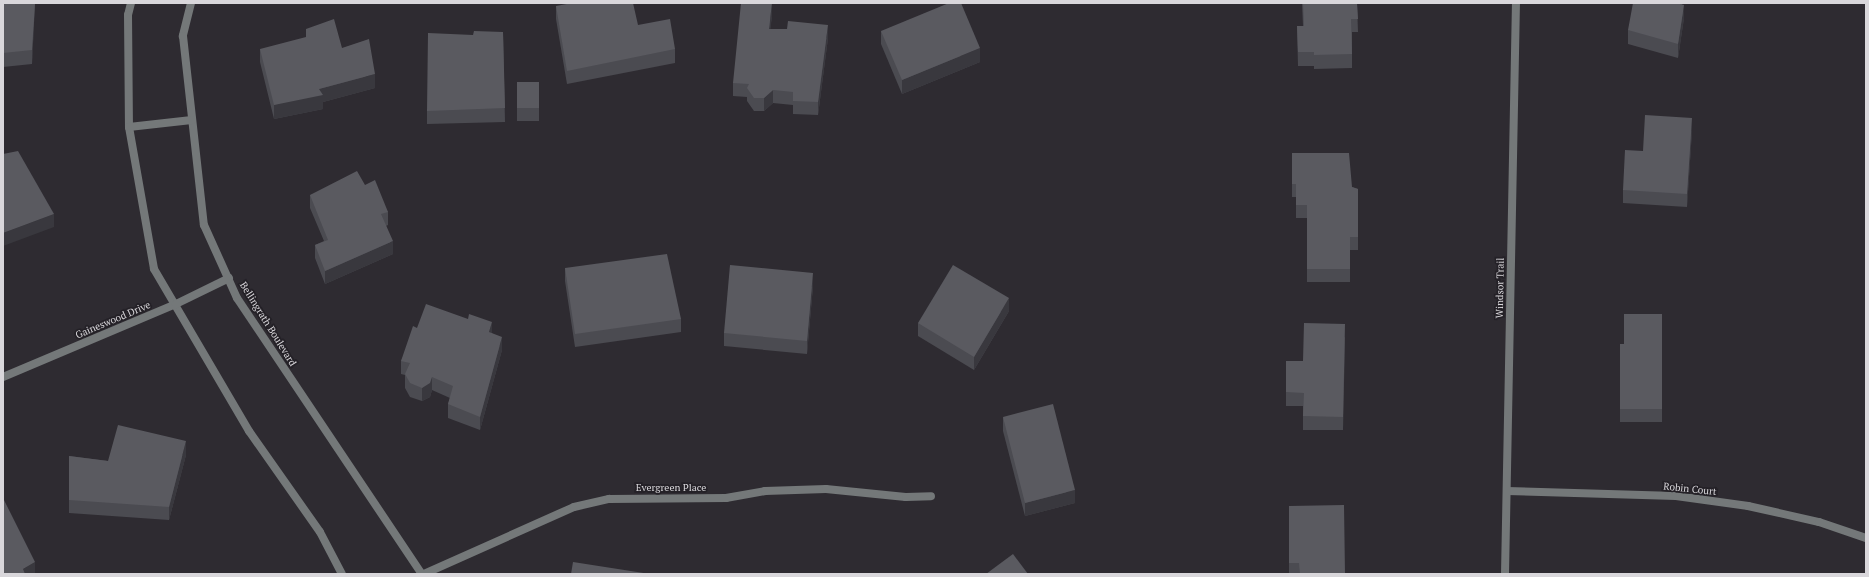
<!DOCTYPE html>
<style>
body{margin:0}
#map{position:relative;width:1869px;height:577px;overflow:hidden;background:#2e2b31;font-family:"PT Serif",serif}
div>[style]{position:absolute}
[style*='--x']{left:calc(var(--x)*1px);top:calc(var(--y)*1px);width:calc(var(--w)*1px);rotate:calc(var(--a)*1deg)}
.street>*{height:8px;margin:-4px;padding:0 4px;transform-origin:4px;border-radius:4px;background:#747879}
.wall>*{inset:0;background:#4b4b51}
.shaded-wall>*{inset:0;background:#39383e}
.building>*{inset:0;background:#5a5a60}
span{translate:-50% -50%;white-space:nowrap;text-align:center;line-height:1.15;-webkit-text-stroke:3.5px #242127;paint-order:stroke}
.street-label{font-size:10px;color:#d9d7db}
.frame{position:absolute;inset:0;border:4px solid #d9d7db;pointer-events:none}
</style>
<div id="map">
<div class="street">
<div style="--x:131;--y:3;--w:12;--a:104"></div>
<div style="--x:128;--y:15;--w:112;--a:89.5"></div>
<div style="--x:129;--y:127;--w:144;--a:80"></div>
<div style="--x:154;--y:269;--w:188;--a:59.6"></div>
<div style="--x:249;--y:431;--w:123;--a:54.9"></div>
<div style="--x:320;--y:532;--w:47;--a:62.4"></div>
<div style="--x:191;--y:3;--w:34;--a:104"></div>
<div style="--x:183;--y:36;--w:190;--a:83.7"></div>
<div style="--x:204;--y:225;--w:80;--a:65.7"></div>
<div style="--x:237;--y:298;--w:332;--a:56.2"></div>
<div style="--x:129;--y:127;--w:63;--a:-6.3"></div>
<div style="--x:3;--y:377;--w:188;--a:-22.9"></div>
<div style="--x:176;--y:304;--w:59;--a:-26.1"></div>
<div style="--x:1507;--y:491;--w:169;--a:1.7"></div>
<div style="--x:1676;--y:496;--w:73;--a:7.9"></div>
<div style="--x:1748;--y:506;--w:73;--a:12.7"></div>
<div style="--x:1819;--y:522;--w:50;--a:18.8"></div>
<div style="--x:424;--y:574;--w:164;--a:-24.1"></div>
<div style="--x:574;--y:507;--w:36;--a:-13"></div>
<div style="--x:609;--y:499;--w:117;--a:-0.5"></div>
<div style="--x:726;--y:498;--w:40;--a:-10"></div>
<div style="--x:765;--y:491;--w:61;--a:-1.9"></div>
<div style="--x:826;--y:489;--w:80;--a:5.7"></div>
<div style="--x:906;--y:497;--w:25;--a:-2"></div>
<div style="--x:1505;--y:574;--w:571;--a:-88.9"></div>
</div>
<div class="wall">
<div style="clip-path:polygon(3px 3px,35px 3px,32px 64px,3px 67px)"></div>
<div style="clip-path:polygon(1302px 3px,1357px 3px,1358px 32px,1352px 32px,1352px 68px,1314px 69px,1314px 66px,1298px 66px,1297px 26px,1303px 26px)"></div>
<div style="clip-path:polygon(1682px 4px,1684px 18px,1678px 58px,1628px 44px,1628px 30px)"></div>
<div style="clip-path:polygon(556px 6px,638px 25px,675px 49px,675px 63px,567px 84px,556px 19px)"></div>
<div style="clip-path:polygon(772px 16px,770px 29px,828px 38px,818px 115px,793px 114px,793px 105px,773px 103px,764px 111px,754px 111px,747px 101px,747px 97px,733px 96px,733px 83px)"></div>
<div style="clip-path:polygon(881px 31px,980px 62px,902px 94px,881px 44px)"></div>
<div style="clip-path:polygon(503px 32px,505px 122px,427px 124px,427px 111px,473px 35px)"></div>
<div style="clip-path:polygon(342px 48px,375px 88px,323px 102px,323px 109px,274px 119px,260px 62px,260px 49px)"></div>
<div style="clip-path:polygon(517px 82px,539px 82px,539px 121px,517px 121px)"></div>
<div style="clip-path:polygon(1692px 131px,1687px 207px,1623px 203px,1623px 190px,1643px 151px)"></div>
<div style="clip-path:polygon(1292px 153px,1352px 187px,1358px 189px,1358px 250px,1350px 250px,1350px 282px,1307px 282px,1307px 218px,1296px 218px,1296px 197px,1292px 197px)"></div>
<div style="clip-path:polygon(365px 185px,388px 212px,388px 225px,386px 226px,393px 254px,325px 284px,315px 258px,315px 245px,324px 241px,310px 208px,310px 195px)"></div>
<div style="clip-path:polygon(565px 268px,681px 319px,681px 332px,575px 347px,565px 281px)"></div>
<div style="clip-path:polygon(813px 286px,807px 354px,724px 346px,724px 333px)"></div>
<div style="clip-path:polygon(1009px 311px,974px 370px,918px 336px,918px 323px)"></div>
<div style="clip-path:polygon(1662px 314px,1662px 422px,1620px 422px,1620px 344px,1624px 344px)"></div>
<div style="clip-path:polygon(417px 328px,492px 333px,502px 350px,480px 430px,448px 418px,448px 404px,450px 398px,432px 390px,430px 397px,422px 401px,410px 397px,405px 388px,405px 375px,401px 374px,401px 361px)"></div>
<div style="clip-path:polygon(1345px 337px,1343px 430px,1303px 430px,1303px 406px,1286px 406px,1286px 361px,1303px 361px)"></div>
<div style="clip-path:polygon(1003px 417px,1075px 503px,1025px 516px,1003px 431px)"></div>
<div style="clip-path:polygon(186px 455px,169px 520px,69px 513px,69px 456px,108px 461px)"></div>
<div style="clip-path:polygon(1289px 506px,1345px 574px,1289px 574px)"></div>
</div>
<div class="shaded-wall">
<div style="clip-path:polygon(35px 3px,32px 64px,32px 50px)"></div>
<div style="clip-path:polygon(772px 3px,772px 16px,769px 43px,769px 29px)"></div>
<div style="clip-path:polygon(1684px 5px,1684px 18px,1678px 58px,1678px 44px)"></div>
<div style="clip-path:polygon(828px 25px,828px 38px,818px 115px,818px 102px)"></div>
<div style="clip-path:polygon(980px 48px,980px 62px,902px 94px,902px 80px)"></div>
<div style="clip-path:polygon(375px 74px,375px 88px,323px 102px,323px 109px,274px 119px,274px 105px,319px 89px)"></div>
<div style="clip-path:polygon(773px 90px,773px 103px,764px 111px,764px 98px)"></div>
<div style="clip-path:polygon(1692px 118px,1692px 131px,1687px 207px,1687px 194px)"></div>
<div style="clip-path:polygon(54px 214px,54px 227px,3px 246px,3px 233px)"></div>
<div style="clip-path:polygon(393px 241px,393px 254px,325px 284px,325px 271px)"></div>
<div style="clip-path:polygon(813px 273px,813px 286px,807px 354px,807px 341px)"></div>
<div style="clip-path:polygon(1009px 298px,1009px 311px,974px 370px,974px 357px)"></div>
<div style="clip-path:polygon(492px 322px,492px 335px,489px 332px)"></div>
<div style="clip-path:polygon(1345px 324px,1345px 337px,1343px 430px,1343px 417px)"></div>
<div style="clip-path:polygon(502px 337px,502px 350px,480px 430px,480px 417px)"></div>
<div style="clip-path:polygon(432px 377px,432px 390px,430px 397px,422px 401px,422px 388px)"></div>
<div style="clip-path:polygon(186px 441px,186px 455px,169px 520px,169px 507px)"></div>
<div style="clip-path:polygon(1075px 490px,1075px 503px,1025px 516px,1025px 503px)"></div>
<div style="clip-path:polygon(35px 562px,35px 574px,23px 574px,23px 569px)"></div>
</div>
<div class="building">
<div style="clip-path:polygon(3px 3px,35px 3px,32px 50px,3px 53px)"></div>
<div style="clip-path:polygon(572px 3px,633px 3px,638px 25px,670px 19px,675px 49px,567px 71px,556px 6px)"></div>
<div style="clip-path:polygon(741px 3px,772px 3px,769px 29px,787px 29px,788px 21px,828px 25px,818px 102px,793px 101px,793px 92px,773px 90px,764px 98px,754px 98px,747px 88px,749px 84px,733px 83px)"></div>
<div style="clip-path:polygon(949px 3px,961px 3px,980px 48px,902px 80px,881px 31px)"></div>
<div style="clip-path:polygon(1303px 3px,1357px 3px,1358px 19px,1351px 19px,1352px 54px,1314px 55px,1314px 52px,1298px 52px,1297px 26px,1304px 26px)"></div>
<div style="clip-path:polygon(1633px 3px,1680px 3px,1680px 4px,1684px 5px,1678px 44px,1628px 30px)"></div>
<div style="clip-path:polygon(334px 19px,342px 48px,369px 39px,375px 74px,319px 89px,323px 95px,274px 105px,260px 49px,306px 37px,306px 29px)"></div>
<div style="clip-path:polygon(474px 31px,503px 32px,505px 108px,427px 111px,428px 33px,473px 35px)"></div>
<div style="clip-path:polygon(517px 82px,539px 82px,539px 108px,517px 108px)"></div>
<div style="clip-path:polygon(1645px 115px,1692px 118px,1687px 194px,1623px 190px,1625px 150px,1643px 151px)"></div>
<div style="clip-path:polygon(18px 151px,54px 214px,3px 233px,3px 154px)"></div>
<div style="clip-path:polygon(1292px 153px,1349px 153px,1352px 187px,1358px 189px,1358px 237px,1350px 237px,1350px 269px,1307px 269px,1307px 205px,1296px 205px,1296px 184px,1292px 184px)"></div>
<div style="clip-path:polygon(357px 171px,365px 185px,375px 180px,388px 212px,381px 214px,393px 241px,325px 271px,315px 245px,328px 240px,310px 195px)"></div>
<div style="clip-path:polygon(667px 254px,681px 319px,575px 334px,565px 268px)"></div>
<div style="clip-path:polygon(730px 265px,813px 273px,807px 341px,724px 333px)"></div>
<div style="clip-path:polygon(953px 265px,1009px 298px,974px 357px,918px 323px)"></div>
<div style="clip-path:polygon(426px 304px,468px 319px,469px 314px,492px 322px,489px 332px,502px 337px,480px 417px,448px 404px,453px 386px,432px 377px,430px 383px,422px 388px,410px 383px,405px 374px,410px 363px,401px 361px,413px 326px,417px 328px)"></div>
<div style="clip-path:polygon(1624px 314px,1662px 314px,1662px 409px,1620px 409px,1620px 344px,1624px 344px)"></div>
<div style="clip-path:polygon(1304px 323px,1345px 324px,1343px 417px,1303px 416px,1304px 393px,1286px 392px,1286px 361px,1303px 361px)"></div>
<div style="clip-path:polygon(1053px 404px,1075px 490px,1025px 503px,1003px 417px)"></div>
<div style="clip-path:polygon(118px 425px,186px 441px,169px 507px,69px 500px,69px 456px,108px 461px)"></div>
<div style="clip-path:polygon(3px 500px,4px 500px,35px 562px,23px 569px,25px 574px,3px 574px)"></div>
<div style="clip-path:polygon(1344px 505px,1345px 574px,1300px 574px,1299px 563px,1289px 563px,1289px 506px)"></div>
<div style="clip-path:polygon(1013px 554px,1028px 574px,986px 574px)"></div>
<div style="clip-path:polygon(573px 562px,650px 574px,571px 574px)"></div>
</div>
<div class="street-label">
<span style="left:1500px;top:288px;rotate:-89deg">Windsor Trail</span>
<span style="left:113px;top:320px;rotate:-23deg">Gaineswood Drive</span>
<span style="left:268px;top:324px;rotate:58deg">Bellingrath Boulevard</span>
<span style="left:671px;top:488px">Evergreen Place</span>
<span style="left:1690px;top:489px;rotate:6deg">Robin Court</span>
</div>
<div class="frame"></div>
</div>
